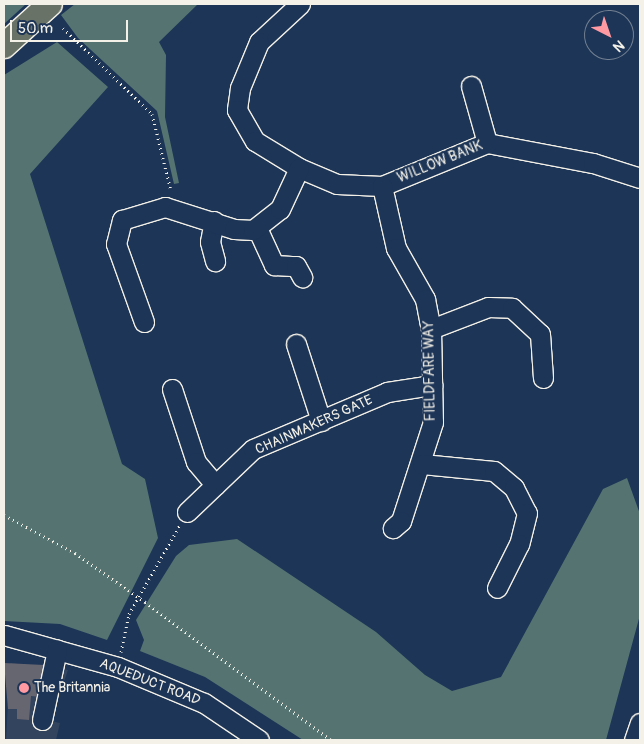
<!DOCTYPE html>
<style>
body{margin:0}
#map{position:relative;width:644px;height:744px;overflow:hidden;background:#1d3557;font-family:Pangolin,sans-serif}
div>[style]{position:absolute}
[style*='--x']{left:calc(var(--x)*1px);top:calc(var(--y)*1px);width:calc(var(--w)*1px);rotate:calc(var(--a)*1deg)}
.built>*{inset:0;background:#33445e}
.green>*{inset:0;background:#557371}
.building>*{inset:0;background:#666670}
.path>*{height:3px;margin-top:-1.5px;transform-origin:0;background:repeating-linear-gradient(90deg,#f4f1e8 0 1px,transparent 0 5px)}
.roads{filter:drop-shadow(1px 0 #f4f1e8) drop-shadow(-1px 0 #f4f1e8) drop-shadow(0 1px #f4f1e8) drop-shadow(0 -1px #f4f1e8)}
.minor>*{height:19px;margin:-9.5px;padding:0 9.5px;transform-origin:9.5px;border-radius:9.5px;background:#1d3557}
.major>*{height:24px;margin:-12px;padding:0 12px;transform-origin:12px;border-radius:12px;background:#687266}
.path-bridge>*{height:3px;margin-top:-1.5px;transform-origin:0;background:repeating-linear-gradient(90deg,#f4f1e8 0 1px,transparent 0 5px)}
.dots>*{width:14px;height:14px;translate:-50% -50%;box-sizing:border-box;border:2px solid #1d3557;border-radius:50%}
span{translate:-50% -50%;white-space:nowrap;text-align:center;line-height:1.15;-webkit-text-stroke:4px #1d3557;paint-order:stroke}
.street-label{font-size:14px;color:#f4f1e8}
.poi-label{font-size:14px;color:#f4f1e8}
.left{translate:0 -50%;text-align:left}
.frame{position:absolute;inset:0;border:5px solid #f4f1e8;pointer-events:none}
.north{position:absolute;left:584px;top:10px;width:50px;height:50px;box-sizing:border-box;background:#1d3557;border:1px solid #738091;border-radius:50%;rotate:139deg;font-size:14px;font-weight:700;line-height:20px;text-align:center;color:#f4f1e8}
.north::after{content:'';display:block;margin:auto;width:18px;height:22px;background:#ff9aa2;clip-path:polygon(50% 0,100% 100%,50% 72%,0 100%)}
.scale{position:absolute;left:10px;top:20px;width:118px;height:22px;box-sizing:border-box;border:2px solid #f4f1e8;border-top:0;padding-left:6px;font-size:15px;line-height:18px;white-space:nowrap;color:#f4f1e8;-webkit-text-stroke:4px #1d3557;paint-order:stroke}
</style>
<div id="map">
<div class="built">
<div style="clip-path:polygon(10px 663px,68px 670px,51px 721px,60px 723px,56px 740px,6px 740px)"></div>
</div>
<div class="green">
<div style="clip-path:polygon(4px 4px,26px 4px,4px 24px)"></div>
<div style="clip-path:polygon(75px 4px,198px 4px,159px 42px,166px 55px,165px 117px,179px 183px,174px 184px,157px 111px,78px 38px,61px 15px)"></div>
<div style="clip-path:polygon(57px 42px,108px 87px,30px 174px,122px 464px,145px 479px,158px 538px,107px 640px,60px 624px,4px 621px,4px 75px)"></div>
<div style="clip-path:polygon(627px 478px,640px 514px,640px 615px,606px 740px,303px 740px,205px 677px,140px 651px,144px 640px,136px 620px,176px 556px,189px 545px,237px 539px,376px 632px,425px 675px,452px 691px,501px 677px,603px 489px)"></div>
</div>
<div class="building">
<div style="clip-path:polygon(4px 663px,44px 665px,42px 697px,31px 696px,29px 720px,17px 719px,17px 709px,8px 709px)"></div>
</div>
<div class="path">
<div style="--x:63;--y:28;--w:124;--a:44"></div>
<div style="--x:152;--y:114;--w:79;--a:76.1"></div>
<div style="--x:4;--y:515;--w:81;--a:28.2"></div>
<div style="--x:75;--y:553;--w:65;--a:34.9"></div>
<div style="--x:145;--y:602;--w:232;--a:36.6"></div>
<div style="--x:121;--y:652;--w:39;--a:-78"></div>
<div style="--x:129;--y:614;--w:103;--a:-60.2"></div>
</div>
<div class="roads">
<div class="minor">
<div style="--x:300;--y:4;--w:56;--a:137.2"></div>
<div style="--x:259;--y:42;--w:50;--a:112.4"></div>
<div style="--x:240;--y:88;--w:22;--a:98"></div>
<div style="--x:237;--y:110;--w:36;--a:60"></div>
<div style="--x:255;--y:141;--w:52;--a:31.5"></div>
<div style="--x:299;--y:168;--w:41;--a:22.8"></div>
<div style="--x:337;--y:184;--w:45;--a:2.5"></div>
<div style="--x:382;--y:186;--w:113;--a:-22.3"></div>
<div style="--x:487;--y:143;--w:108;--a:10.7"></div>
<div style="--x:593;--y:163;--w:49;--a:17.7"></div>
<div style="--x:471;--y:86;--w:59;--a:74.3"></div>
<div style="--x:382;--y:186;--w:64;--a:77.3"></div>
<div style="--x:396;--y:248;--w:59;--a:60.4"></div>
<div style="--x:425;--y:299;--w:31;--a:79"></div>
<div style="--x:431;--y:329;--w:93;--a:88.8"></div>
<div style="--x:433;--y:422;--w:104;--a:107.9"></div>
<div style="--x:401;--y:521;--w:11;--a:139"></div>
<div style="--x:214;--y:221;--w:21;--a:101"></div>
<div style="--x:210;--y:242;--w:20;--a:75"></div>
<div style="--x:257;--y:228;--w:41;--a:65.3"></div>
<div style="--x:274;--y:265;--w:22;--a:3"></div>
<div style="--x:296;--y:266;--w:13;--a:61"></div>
<div style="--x:144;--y:322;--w:83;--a:-109.7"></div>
<div style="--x:116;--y:244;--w:25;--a:-76"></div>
<div style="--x:122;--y:220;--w:45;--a:-16.8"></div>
<div style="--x:165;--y:207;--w:72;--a:17.7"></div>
<div style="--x:234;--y:229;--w:19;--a:3"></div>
<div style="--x:253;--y:230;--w:34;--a:-38"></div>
<div style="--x:280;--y:209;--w:45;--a:-65.1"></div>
<div style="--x:431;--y:329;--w:61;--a:-21.1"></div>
<div style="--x:488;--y:307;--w:24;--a:2"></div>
<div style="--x:512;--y:308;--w:38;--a:43"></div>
<div style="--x:540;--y:334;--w:44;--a:86.1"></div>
<div style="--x:296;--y:344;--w:81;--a:72"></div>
<div style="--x:172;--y:389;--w:77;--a:71.8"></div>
<div style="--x:196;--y:462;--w:30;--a:50"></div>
<div style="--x:422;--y:464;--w:72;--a:5.6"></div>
<div style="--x:494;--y:471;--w:26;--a:40"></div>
<div style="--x:514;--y:488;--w:28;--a:63"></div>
<div style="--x:527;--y:513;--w:32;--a:104"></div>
<div style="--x:519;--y:544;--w:49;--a:116.6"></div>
<div style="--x:187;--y:512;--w:91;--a:-43.7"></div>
<div style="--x:253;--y:449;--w:146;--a:-23"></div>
<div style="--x:387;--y:392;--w:46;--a:-8.8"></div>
<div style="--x:4;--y:635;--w:118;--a:15.7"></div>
<div style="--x:118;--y:667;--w:93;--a:22.7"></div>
<div style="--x:204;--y:703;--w:66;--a:33.9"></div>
<div style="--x:42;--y:720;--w:72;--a:-77.9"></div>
<div style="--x:634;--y:740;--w:18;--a:-71"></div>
</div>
<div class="major">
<div style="--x:4;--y:46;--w:62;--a:-42.4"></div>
</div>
</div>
<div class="path-bridge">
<div style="--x:128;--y:590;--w:21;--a:35"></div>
</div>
<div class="dots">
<div style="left:24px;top:688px;background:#ff9aa2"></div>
</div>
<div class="street-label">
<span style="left:440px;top:162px;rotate:-22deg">WILLOW BANK</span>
<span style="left:430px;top:371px;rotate:-91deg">FIELDFARE WAY</span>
<span style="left:314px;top:425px;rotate:-24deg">CHAINMAKERS GATE</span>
<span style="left:150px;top:682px;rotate:21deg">AQUEDUCT ROAD</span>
</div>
<div class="poi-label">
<span class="left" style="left:34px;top:688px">The Britannia</span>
</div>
<div class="frame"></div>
<div class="north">N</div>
<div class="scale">50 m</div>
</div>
